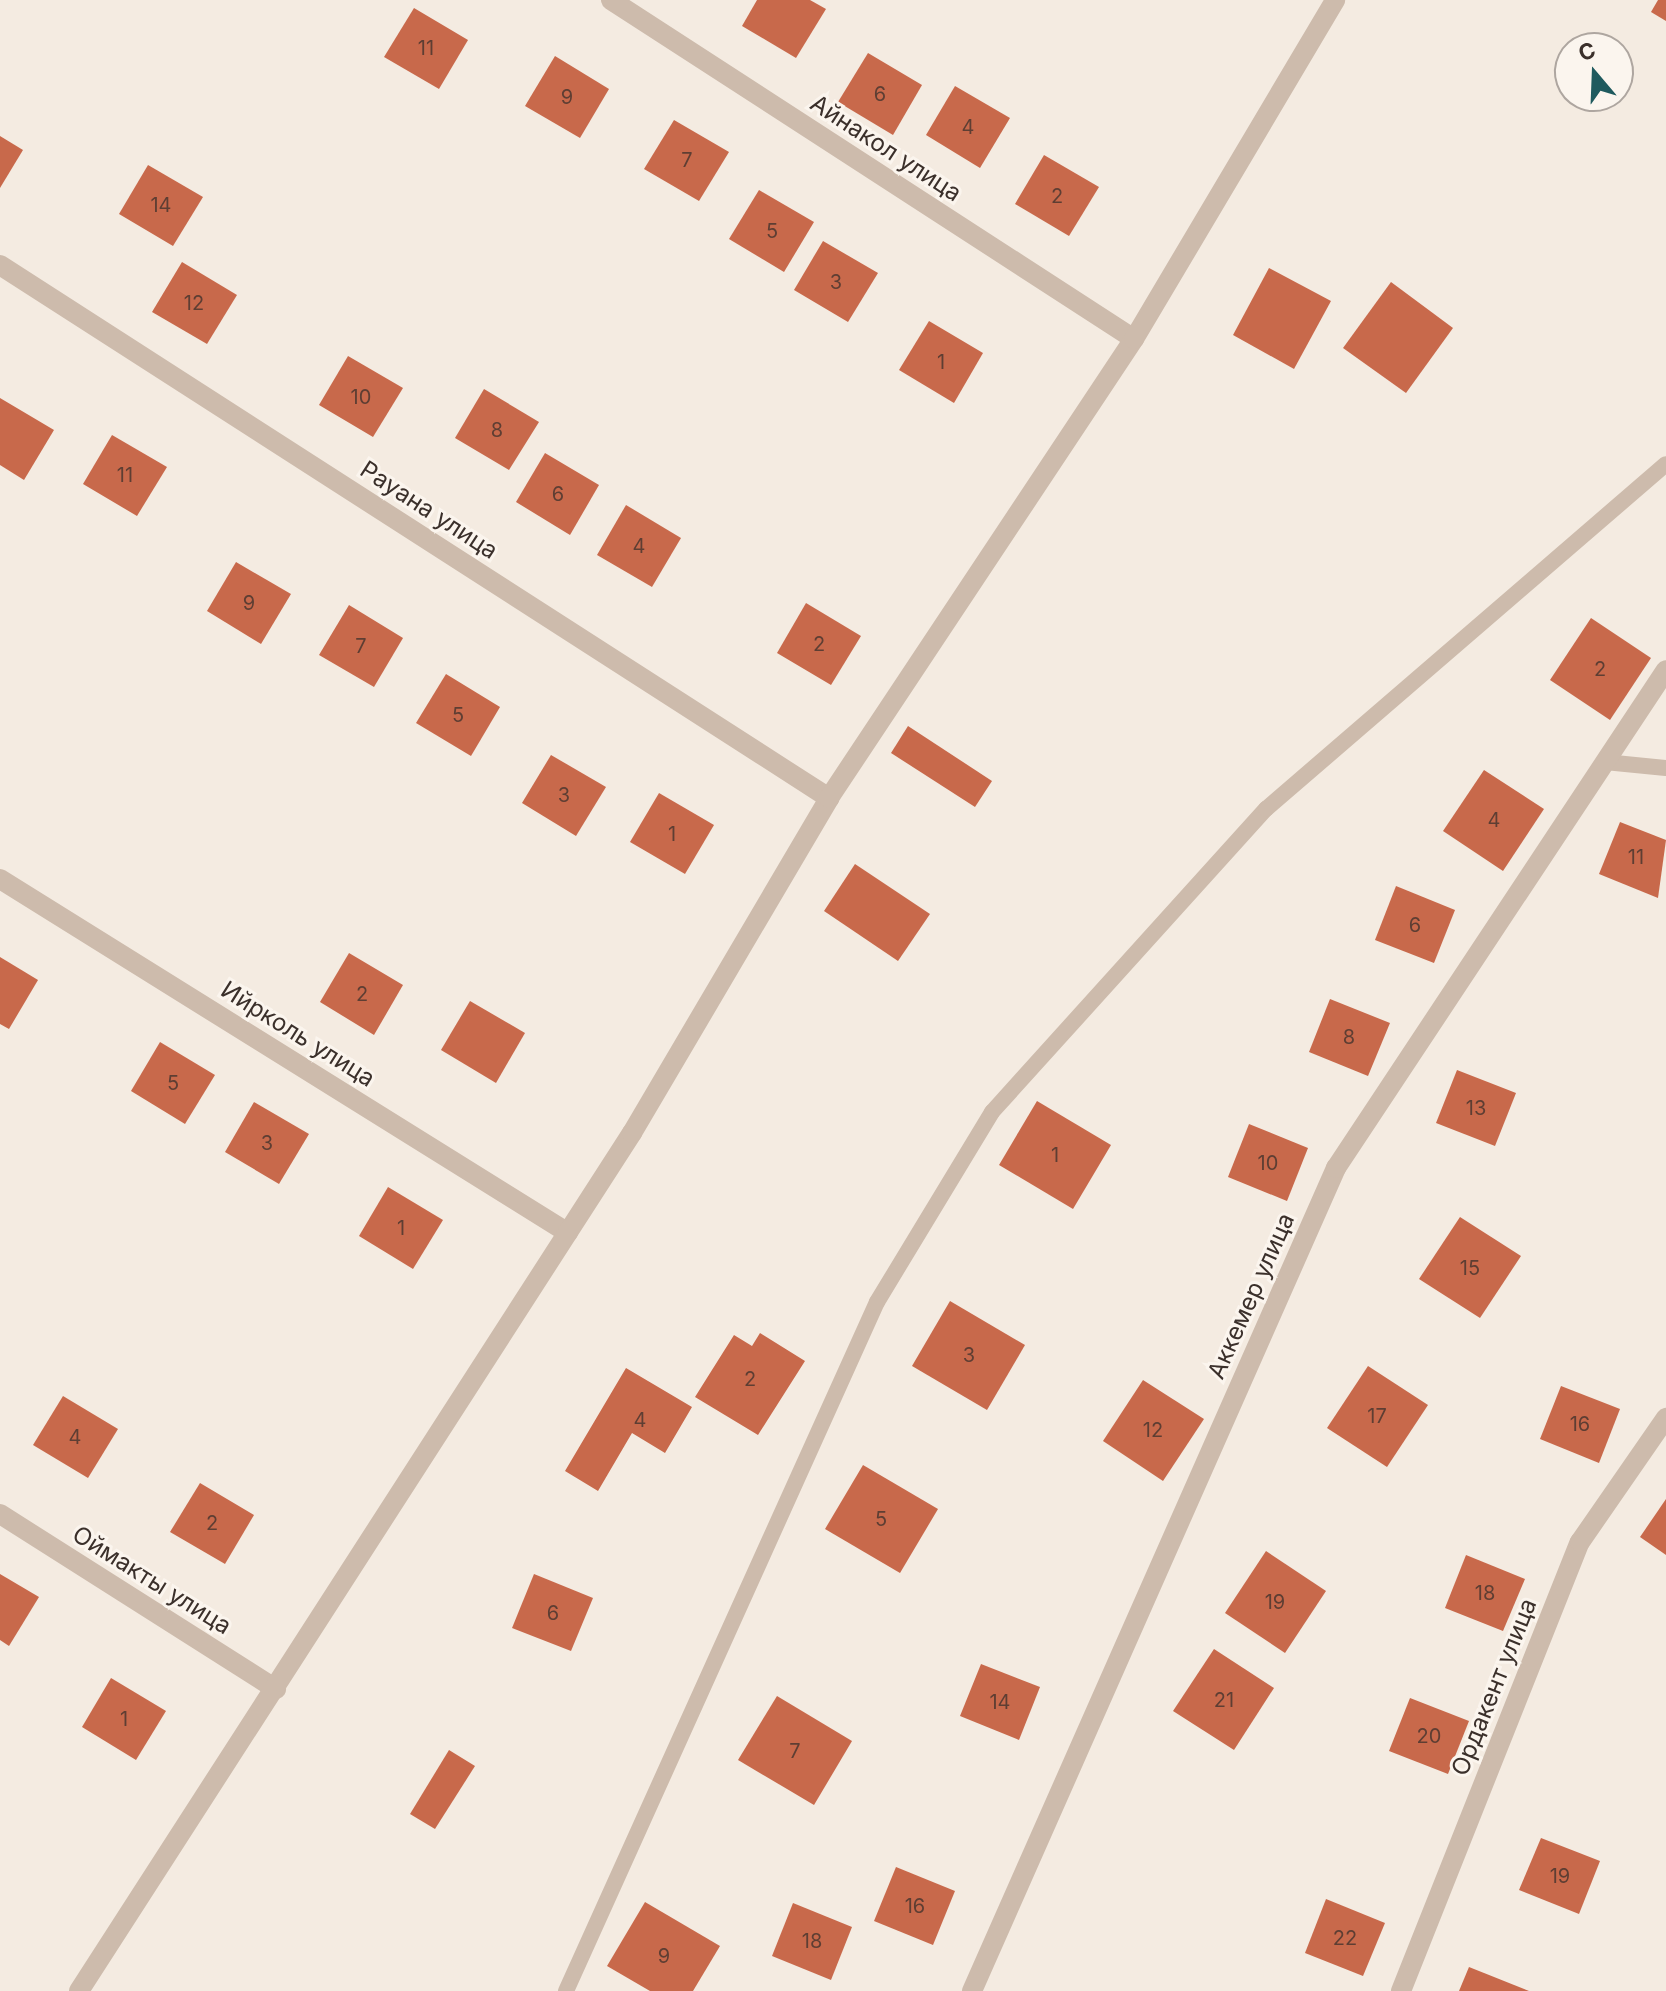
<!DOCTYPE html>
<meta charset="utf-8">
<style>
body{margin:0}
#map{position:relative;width:1666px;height:1991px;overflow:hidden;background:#f4ebe1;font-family:Inter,sans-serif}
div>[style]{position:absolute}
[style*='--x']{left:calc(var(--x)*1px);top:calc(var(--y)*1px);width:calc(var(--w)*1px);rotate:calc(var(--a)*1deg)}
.building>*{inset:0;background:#c8694b}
.lane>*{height:16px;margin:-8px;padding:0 8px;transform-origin:8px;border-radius:8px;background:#cdbbac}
.street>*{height:20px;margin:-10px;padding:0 10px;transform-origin:10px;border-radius:10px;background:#cdbbac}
span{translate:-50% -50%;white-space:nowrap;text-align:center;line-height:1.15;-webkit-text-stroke:6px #fbf5ee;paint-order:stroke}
.number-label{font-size:20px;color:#5e3e33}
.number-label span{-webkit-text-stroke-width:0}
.street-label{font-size:24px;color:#3b302b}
.north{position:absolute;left:1554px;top:32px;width:80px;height:80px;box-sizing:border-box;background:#fbf5ee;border:2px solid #aea6a0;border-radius:50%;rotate:341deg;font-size:22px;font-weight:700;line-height:32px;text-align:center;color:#3b302b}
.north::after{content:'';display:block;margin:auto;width:28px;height:36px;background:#1f5a5e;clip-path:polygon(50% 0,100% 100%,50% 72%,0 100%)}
</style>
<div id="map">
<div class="building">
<div style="clip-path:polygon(757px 0,810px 0,826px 9px,796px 58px,742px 26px)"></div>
<div style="clip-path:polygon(1658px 0,1666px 0,1666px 21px,1651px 12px)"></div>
<div style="clip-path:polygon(414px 8px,468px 40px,439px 89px,384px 57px)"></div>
<div style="clip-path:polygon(868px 53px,922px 85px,893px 135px,838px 102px)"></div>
<div style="clip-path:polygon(555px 56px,609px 89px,580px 138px,525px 106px)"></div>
<div style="clip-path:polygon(955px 86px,1010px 118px,980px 168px,926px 135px)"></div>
<div style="clip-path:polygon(674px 120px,729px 152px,699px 201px,644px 169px)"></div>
<div style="clip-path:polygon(0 136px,23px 150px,0 188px)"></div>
<div style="clip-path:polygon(1044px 155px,1099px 187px,1069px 236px,1015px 204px)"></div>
<div style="clip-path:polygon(148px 165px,203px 197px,173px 246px,119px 214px)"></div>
<div style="clip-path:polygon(759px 190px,814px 222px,784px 272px,729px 239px)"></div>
<div style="clip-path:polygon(823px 241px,878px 273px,848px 322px,794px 290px)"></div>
<div style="clip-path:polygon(182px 262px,237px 295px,207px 344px,152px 312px)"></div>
<div style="clip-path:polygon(1269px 268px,1331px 301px,1294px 369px,1233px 335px)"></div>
<div style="clip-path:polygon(1391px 282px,1453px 328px,1406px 393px,1343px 348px)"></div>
<div style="clip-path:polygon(929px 321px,983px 353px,954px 403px,899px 370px)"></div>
<div style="clip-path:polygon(348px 356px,403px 388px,373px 437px,319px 405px)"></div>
<div style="clip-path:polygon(484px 389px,539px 422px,509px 470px,455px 438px)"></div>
<div style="clip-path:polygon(0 398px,54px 430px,24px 480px,0 465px)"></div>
<div style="clip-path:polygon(112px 435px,167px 467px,137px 516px,83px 484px)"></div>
<div style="clip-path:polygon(545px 453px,599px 485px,570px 535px,516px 502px)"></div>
<div style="clip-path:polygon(626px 505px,681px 538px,652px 587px,597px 555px)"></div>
<div style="clip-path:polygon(236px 562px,291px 594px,261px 644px,207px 611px)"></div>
<div style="clip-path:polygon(806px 603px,861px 636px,831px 685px,777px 653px)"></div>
<div style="clip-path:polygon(349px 605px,403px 638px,374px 687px,319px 655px)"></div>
<div style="clip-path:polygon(1591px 618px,1651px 658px,1610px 720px,1550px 680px)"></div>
<div style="clip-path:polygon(446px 674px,500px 707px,471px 756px,416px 723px)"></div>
<div style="clip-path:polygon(908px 726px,992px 781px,975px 807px,891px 753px)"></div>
<div style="clip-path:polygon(551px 755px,606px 787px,576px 836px,522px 803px)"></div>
<div style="clip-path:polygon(1484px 770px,1544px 809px,1503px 871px,1443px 831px)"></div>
<div style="clip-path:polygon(659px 793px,714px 825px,685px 874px,630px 842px)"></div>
<div style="clip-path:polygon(1620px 822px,1666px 840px,1658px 898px,1599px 874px)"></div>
<div style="clip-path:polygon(855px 864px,930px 914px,898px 961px,824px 911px)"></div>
<div style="clip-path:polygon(1396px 886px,1455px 910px,1434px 963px,1375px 940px)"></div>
<div style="clip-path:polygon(349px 953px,403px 985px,374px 1035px,320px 1002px)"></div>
<div style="clip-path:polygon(0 957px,38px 980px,9px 1029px,0 1024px)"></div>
<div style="clip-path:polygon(1330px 999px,1390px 1023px,1368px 1076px,1309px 1052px)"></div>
<div style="clip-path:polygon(470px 1001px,525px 1033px,496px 1083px,441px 1050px)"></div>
<div style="clip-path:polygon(160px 1042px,215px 1075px,185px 1124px,131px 1091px)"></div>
<div style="clip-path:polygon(1457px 1070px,1516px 1093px,1495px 1146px,1436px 1123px)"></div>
<div style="clip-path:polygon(1037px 1101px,1111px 1145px,1073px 1209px,999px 1165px)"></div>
<div style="clip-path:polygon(254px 1102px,309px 1134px,279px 1184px,225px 1152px)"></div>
<div style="clip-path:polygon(1249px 1124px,1308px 1148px,1287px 1201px,1228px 1177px)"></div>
<div style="clip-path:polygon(388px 1187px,443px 1220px,413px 1269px,359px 1236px)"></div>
<div style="clip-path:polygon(1460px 1217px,1521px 1256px,1480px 1318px,1419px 1279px)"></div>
<div style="clip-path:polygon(950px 1301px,1025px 1345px,987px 1410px,912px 1366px)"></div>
<div style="clip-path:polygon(760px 1333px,805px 1361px,758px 1435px,695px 1397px,734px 1335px,752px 1346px)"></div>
<div style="clip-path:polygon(1368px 1366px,1428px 1405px,1387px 1467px,1327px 1428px)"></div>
<div style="clip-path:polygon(626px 1368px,692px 1407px,665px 1453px,632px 1433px,598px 1491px,565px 1471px)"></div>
<div style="clip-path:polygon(1143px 1380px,1204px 1419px,1163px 1481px,1103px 1441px)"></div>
<div style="clip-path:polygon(1561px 1386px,1620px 1409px,1599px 1463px,1540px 1439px)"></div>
<div style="clip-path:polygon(63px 1396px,118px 1429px,88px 1478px,33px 1445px)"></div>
<div style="clip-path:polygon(863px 1465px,938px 1509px,900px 1573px,825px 1529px)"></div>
<div style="clip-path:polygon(200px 1483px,254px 1515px,225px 1564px,170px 1532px)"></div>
<div style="clip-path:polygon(1666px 1499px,1666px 1555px,1640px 1537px)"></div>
<div style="clip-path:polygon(1266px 1551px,1326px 1591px,1285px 1653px,1225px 1613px)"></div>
<div style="clip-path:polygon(1466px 1555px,1525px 1579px,1503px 1631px,1445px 1608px)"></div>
<div style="clip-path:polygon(0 1574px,39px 1597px,9px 1646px,0 1640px)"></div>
<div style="clip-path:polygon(534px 1574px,593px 1598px,571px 1651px,512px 1628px)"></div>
<div style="clip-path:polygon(1214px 1649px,1274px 1688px,1234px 1750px,1173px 1711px)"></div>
<div style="clip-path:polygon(981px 1664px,1040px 1687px,1019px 1740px,960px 1716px)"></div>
<div style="clip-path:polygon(111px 1678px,166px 1711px,136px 1760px,82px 1727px)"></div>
<div style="clip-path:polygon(777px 1696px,852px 1741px,814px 1805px,738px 1760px)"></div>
<div style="clip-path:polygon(1410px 1698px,1469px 1721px,1448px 1774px,1389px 1751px)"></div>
<div style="clip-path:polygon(449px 1750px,475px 1766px,435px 1829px,410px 1814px)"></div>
<div style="clip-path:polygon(1541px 1838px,1600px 1861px,1579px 1914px,1519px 1890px)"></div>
<div style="clip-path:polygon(896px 1867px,955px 1891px,933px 1945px,874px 1921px)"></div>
<div style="clip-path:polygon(1326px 1899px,1385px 1923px,1363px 1976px,1305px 1953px)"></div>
<div style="clip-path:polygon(645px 1902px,720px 1946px,693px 1991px,650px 1991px,607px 1966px)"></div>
<div style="clip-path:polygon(793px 1903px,852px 1927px,831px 1980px,772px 1956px)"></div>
<div style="clip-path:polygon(1469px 1967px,1529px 1991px,1459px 1991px)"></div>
</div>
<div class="lane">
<div style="--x:1605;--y:762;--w:61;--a:5.6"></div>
<div style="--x:566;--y:1991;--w:756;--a:-65.71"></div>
<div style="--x:877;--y:1302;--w:222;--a:-58.8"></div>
<div style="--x:992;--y:1112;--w:409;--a:-47.9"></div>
<div style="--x:1266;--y:809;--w:528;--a:-40.78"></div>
</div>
<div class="street">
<div style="--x:611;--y:0;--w:623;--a:32.95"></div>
<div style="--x:0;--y:265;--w:986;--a:32.74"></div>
<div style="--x:0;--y:879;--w:669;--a:31.93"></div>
<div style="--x:0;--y:1514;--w:327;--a:32.4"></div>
<div style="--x:79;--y:1991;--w:1021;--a:-57.2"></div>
<div style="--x:632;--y:1133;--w:389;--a:-59.5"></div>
<div style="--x:829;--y:798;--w:551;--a:-56.4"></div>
<div style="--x:1134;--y:339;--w:394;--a:-59.3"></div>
<div style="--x:972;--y:1991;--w:900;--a:-66.14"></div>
<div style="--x:1336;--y:1168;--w:597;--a:-56.47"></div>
<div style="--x:1401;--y:1991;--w:483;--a:-68.3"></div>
<div style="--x:1580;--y:1542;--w:151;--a:-55.3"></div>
</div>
<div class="number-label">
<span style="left:426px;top:48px">11</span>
<span style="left:880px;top:94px">6</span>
<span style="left:567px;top:97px">9</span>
<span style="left:968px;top:127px">4</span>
<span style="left:687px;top:160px">7</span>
<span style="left:1057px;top:196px">2</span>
<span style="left:161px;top:205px">14</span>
<span style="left:772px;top:231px">5</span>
<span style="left:836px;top:282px">3</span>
<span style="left:194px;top:303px">12</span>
<span style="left:941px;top:362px">1</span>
<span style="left:361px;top:397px">10</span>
<span style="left:497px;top:430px">8</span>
<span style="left:125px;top:475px">11</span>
<span style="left:558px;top:494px">6</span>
<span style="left:639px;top:546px">4</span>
<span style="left:249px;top:603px">9</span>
<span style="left:819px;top:644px">2</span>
<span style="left:361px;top:646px">7</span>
<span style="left:1600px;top:669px">2</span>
<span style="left:458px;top:715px">5</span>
<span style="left:564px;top:795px">3</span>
<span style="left:1494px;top:820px">4</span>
<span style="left:672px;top:834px">1</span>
<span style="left:1636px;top:857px">11</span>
<span style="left:1415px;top:925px">6</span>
<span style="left:362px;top:994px">2</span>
<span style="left:1349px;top:1037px">8</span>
<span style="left:173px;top:1083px">5</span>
<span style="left:1476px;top:1108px">13</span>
<span style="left:267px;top:1143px">3</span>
<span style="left:1055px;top:1155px">1</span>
<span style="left:1268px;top:1163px">10</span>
<span style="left:401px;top:1228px">1</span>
<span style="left:1470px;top:1268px">15</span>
<span style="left:969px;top:1355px">3</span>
<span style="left:750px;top:1379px">2</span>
<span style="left:1377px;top:1416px">17</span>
<span style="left:640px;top:1420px">4</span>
<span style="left:1580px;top:1424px">16</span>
<span style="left:1153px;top:1430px">12</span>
<span style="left:75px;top:1437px">4</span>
<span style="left:881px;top:1519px">5</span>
<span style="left:212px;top:1523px">2</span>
<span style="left:1485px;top:1593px">18</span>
<span style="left:1275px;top:1602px">19</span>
<span style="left:553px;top:1613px">6</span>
<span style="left:1224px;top:1700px">21</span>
<span style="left:1000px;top:1702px">14</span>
<span style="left:124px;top:1719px">1</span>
<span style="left:1429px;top:1736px">20</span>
<span style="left:795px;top:1751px">7</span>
<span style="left:1560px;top:1876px">19</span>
<span style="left:915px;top:1906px">16</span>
<span style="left:1345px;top:1938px">22</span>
<span style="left:812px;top:1941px">18</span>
<span style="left:664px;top:1956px">9</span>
</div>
<div class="street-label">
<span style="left:886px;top:148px;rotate:33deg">Айнакол улица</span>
<span style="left:429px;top:510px;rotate:33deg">Рауана улица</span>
<span style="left:298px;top:1034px;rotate:32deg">Ийрколь улица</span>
<span style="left:1251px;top:1296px;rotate:-66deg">Аккемер улица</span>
<span style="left:152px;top:1580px;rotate:32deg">Оймакты улица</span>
<span style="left:1494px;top:1687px;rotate:-68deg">Ордакент улица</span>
</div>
<div class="north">С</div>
</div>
